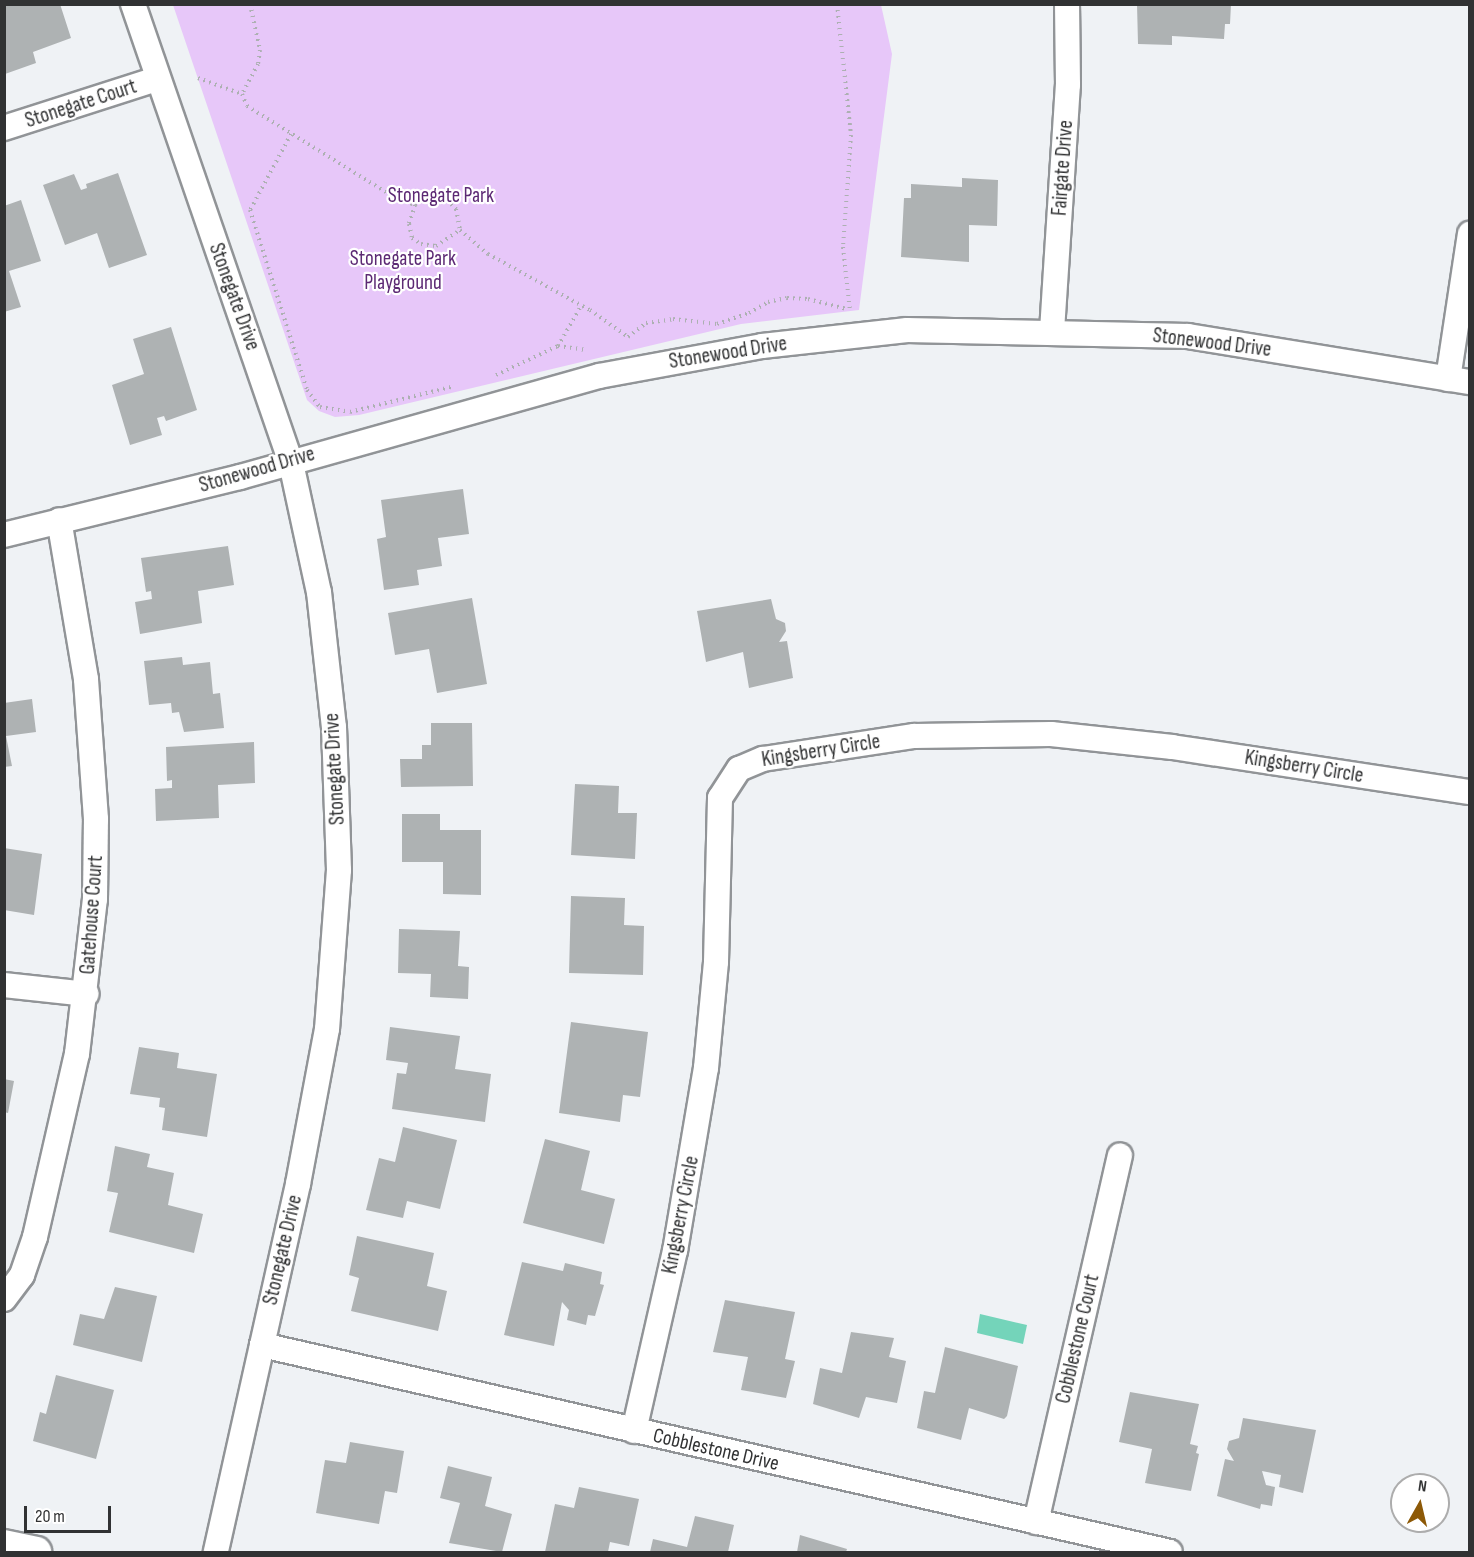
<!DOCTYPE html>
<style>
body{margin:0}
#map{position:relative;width:1474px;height:1557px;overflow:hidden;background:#eff2f5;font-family:"Sofia Sans Condensed",sans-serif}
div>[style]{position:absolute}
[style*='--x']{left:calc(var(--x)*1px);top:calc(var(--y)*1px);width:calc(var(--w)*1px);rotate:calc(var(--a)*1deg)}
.green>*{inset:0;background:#e7c7f9}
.water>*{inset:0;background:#74d4ba}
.building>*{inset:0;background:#aeb2b3}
.path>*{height:4px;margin-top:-2px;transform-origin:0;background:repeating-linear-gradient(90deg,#adb0b2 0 1.5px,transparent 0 6px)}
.roads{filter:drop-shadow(2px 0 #919497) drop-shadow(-2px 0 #919497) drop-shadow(0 2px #919497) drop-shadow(0 -2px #919497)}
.minor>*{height:24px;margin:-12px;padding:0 12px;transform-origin:12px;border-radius:12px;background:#fff}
.tertiary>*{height:30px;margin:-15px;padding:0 15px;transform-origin:15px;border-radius:15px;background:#fff}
span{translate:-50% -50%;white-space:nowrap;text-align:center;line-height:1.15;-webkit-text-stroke:4.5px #fff;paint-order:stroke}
.street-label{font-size:21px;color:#313233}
.park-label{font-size:21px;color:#5c2974}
.frame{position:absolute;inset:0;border:6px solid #313233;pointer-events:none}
.north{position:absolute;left:1390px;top:1473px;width:60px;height:60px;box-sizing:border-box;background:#fff;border:2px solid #adadad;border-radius:50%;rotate:8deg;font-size:16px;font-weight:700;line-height:24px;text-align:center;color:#313233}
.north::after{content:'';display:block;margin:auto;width:21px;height:27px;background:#8d5907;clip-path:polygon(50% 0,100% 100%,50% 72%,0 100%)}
.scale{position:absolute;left:24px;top:1506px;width:87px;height:27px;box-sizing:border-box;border:3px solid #313233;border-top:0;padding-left:8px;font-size:18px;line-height:21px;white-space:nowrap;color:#313233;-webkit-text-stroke:4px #fff;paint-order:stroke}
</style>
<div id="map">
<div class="green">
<div style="clip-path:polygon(173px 5px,881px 5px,892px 54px,859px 310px,741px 324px,359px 415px,335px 417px,319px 411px,307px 400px)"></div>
</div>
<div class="water">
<div style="clip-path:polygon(980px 1314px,1027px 1325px,1023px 1344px,977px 1333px)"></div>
</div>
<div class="building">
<div style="clip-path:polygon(4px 4px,60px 4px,71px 38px,33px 52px,36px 63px,5px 74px)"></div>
<div style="clip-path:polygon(1137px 4px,1231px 4px,1230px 24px,1225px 24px,1224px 39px,1172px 36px,1172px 45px,1138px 44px)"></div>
<div style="clip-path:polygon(118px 173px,147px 255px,109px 268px,97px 233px,65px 245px,43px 185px,74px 174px,81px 190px,87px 188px,86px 184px)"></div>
<div style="clip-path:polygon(962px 178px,998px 180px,997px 226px,969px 225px,969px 262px,901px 257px,904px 198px,911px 198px,911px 184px,962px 187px)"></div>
<div style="clip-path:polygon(21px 200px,41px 261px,9px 271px,21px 307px,4px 312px,4px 206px)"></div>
<div style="clip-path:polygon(171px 327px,197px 410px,166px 421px,164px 416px,157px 418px,162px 435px,130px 445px,112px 385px,144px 374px,133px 339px)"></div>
<div style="clip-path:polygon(463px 489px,469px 534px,438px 538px,442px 566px,417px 570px,419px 585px,384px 590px,377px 539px,386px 537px,381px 500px)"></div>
<div style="clip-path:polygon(228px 546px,234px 585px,198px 591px,202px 623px,140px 634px,135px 602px,152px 599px,151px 591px,146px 592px,141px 558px)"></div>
<div style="clip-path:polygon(472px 598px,487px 684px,437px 693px,429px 649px,395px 655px,388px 613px)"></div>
<div style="clip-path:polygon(771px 599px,776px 619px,785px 623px,786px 631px,779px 642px,787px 641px,793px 678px,749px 688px,743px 652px,706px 662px,697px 611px)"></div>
<div style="clip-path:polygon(182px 657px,183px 665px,210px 662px,213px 694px,220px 693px,224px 728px,184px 732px,179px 712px,172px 713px,171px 703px,149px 705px,144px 661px)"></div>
<div style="clip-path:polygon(32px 699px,36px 732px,6px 736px,12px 766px,4px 767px,4px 703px)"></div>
<div style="clip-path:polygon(431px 723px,472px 723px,473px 786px,401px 787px,400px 759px,422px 759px,422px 745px,431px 745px)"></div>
<div style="clip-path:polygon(254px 742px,255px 783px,218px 785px,219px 818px,156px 821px,155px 789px,172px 788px,172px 780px,167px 781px,166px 747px)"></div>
<div style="clip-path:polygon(575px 784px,619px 786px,618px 813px,637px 813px,635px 859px,571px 855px)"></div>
<div style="clip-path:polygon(402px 814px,440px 814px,440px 830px,481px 830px,481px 895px,443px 894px,443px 862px,402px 862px)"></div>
<div style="clip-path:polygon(4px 848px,42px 854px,34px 915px,4px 910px)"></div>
<div style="clip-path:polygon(571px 896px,625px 898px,624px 925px,644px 926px,643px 975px,569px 973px)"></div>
<div style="clip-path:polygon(399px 929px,460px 931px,458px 966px,469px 967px,468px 999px,430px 997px,431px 974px,398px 973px)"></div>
<div style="clip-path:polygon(571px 1022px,648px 1032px,640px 1097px,623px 1095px,620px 1122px,559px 1113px)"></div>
<div style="clip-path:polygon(390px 1027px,460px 1036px,455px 1069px,491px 1074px,485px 1122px,392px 1109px,397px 1073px,406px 1074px,408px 1063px,386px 1060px)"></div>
<div style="clip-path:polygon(139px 1047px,179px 1053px,177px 1068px,217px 1074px,207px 1137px,162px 1130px,165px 1108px,159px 1107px,160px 1098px,130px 1094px)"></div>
<div style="clip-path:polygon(4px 1079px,14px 1081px,8px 1113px,4px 1112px)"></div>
<div style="clip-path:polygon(403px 1127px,457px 1140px,440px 1209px,407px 1201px,403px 1218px,366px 1210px,379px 1158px,395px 1162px)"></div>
<div style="clip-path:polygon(545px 1139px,590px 1151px,581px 1190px,615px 1199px,604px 1244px,523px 1223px)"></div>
<div style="clip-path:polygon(115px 1146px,150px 1154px,147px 1167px,174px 1173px,168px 1205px,203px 1214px,194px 1253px,109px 1232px,118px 1193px,107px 1191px)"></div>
<div style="clip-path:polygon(357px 1236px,434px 1253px,427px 1286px,447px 1291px,438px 1331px,351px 1311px,359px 1278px,349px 1275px)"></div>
<div style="clip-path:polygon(522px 1262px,563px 1271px,565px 1263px,602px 1272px,600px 1284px,604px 1285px,595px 1316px,588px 1315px,586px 1325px,567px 1320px,569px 1310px,562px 1302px,554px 1346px,504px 1335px)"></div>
<div style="clip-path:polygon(115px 1287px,157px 1296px,142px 1362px,73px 1345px,80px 1314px,104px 1319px)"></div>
<div style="clip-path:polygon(725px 1300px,795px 1312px,785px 1359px,795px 1361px,786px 1398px,741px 1390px,748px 1357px,713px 1352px)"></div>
<div style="clip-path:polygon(851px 1332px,894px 1338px,889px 1357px,906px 1361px,897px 1403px,866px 1397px,859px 1418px,813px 1404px,820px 1368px,842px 1373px)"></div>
<div style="clip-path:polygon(945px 1347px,1018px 1366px,1007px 1416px,1004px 1419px,969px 1408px,961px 1440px,917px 1428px,924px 1391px,935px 1393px)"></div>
<div style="clip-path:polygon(56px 1375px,114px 1390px,96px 1459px,33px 1441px,40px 1412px,46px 1414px)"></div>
<div style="clip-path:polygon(1130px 1392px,1199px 1404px,1190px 1444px,1198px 1446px,1196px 1453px,1199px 1454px,1191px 1491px,1145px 1483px,1152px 1449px,1119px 1442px)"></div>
<div style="clip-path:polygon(1243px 1418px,1316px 1430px,1303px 1493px,1279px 1487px,1281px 1475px,1262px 1471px,1266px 1485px,1275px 1487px,1272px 1506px,1261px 1504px,1260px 1509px,1217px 1496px,1225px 1459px,1234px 1461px,1227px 1449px,1229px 1441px,1239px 1438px)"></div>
<div style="clip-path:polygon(350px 1442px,404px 1451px,397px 1493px,385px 1491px,379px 1524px,316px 1513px,325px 1460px,346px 1463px)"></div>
<div style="clip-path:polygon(448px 1466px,492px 1477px,485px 1506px,512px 1514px,502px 1552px,449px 1543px,460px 1503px,440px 1498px)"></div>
<div style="clip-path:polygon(579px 1487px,639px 1499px,629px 1546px,610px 1542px,608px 1552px,545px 1552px,555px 1504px,574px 1508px)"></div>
<div style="clip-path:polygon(695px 1516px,734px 1525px,728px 1552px,650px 1552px,653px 1539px,687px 1547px)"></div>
<div style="clip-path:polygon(800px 1535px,847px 1549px,846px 1552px,797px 1552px)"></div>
</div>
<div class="path">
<div style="--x:250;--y:4;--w:47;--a:77.7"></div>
<div style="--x:260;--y:50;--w:14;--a:98"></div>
<div style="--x:258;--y:64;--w:34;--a:118"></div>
<div style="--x:242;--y:94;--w:13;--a:67"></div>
<div style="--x:247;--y:106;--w:173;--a:31.8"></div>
<div style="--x:394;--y:197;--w:22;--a:21"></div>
<div style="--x:415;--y:205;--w:13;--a:-48"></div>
<div style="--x:424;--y:195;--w:13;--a:0"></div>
<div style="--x:437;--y:195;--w:11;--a:27"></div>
<div style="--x:447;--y:200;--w:13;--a:45"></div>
<div style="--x:456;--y:209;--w:21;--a:79"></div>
<div style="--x:460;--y:230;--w:37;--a:41"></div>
<div style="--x:488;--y:254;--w:116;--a:28.8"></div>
<div style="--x:590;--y:310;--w:47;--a:35.4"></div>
<div style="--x:628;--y:337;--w:23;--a:-38"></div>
<div style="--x:646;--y:323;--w:27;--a:-8"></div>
<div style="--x:673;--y:319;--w:44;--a:6.5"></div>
<div style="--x:717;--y:324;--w:34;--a:-19"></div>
<div style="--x:749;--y:313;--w:22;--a:-30"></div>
<div style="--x:768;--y:302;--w:19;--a:-12"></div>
<div style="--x:787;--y:298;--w:21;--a:3"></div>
<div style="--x:808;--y:299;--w:40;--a:14.4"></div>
<div style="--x:837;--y:4;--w:132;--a:83.9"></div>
<div style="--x:851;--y:135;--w:112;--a:94.1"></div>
<div style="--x:843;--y:247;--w:64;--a:83.8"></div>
<div style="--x:198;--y:78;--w:47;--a:20"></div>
<div style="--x:291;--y:134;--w:86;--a:118.3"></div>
<div style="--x:250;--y:210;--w:189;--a:72.4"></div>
<div style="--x:307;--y:390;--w:21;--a:53"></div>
<div style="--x:320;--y:407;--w:30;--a:9"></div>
<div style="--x:350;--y:412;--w:104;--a:-13.9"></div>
<div style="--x:415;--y:205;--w:20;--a:108"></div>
<div style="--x:409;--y:224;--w:14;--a:78"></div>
<div style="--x:412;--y:238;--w:11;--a:34"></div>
<div style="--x:421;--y:244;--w:15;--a:8"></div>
<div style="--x:436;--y:246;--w:29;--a:-34"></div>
<div style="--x:558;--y:346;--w:46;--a:-60.1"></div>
<div style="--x:496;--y:375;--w:68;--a:-25.1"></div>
<div style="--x:558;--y:346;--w:27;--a:8"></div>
</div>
<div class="roads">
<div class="minor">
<div style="--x:133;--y:4;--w:485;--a:71"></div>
<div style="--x:291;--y:463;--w:132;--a:77.8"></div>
<div style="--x:319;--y:592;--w:136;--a:83.7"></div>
<div style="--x:334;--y:727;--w:143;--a:88"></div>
<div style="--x:339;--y:870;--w:159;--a:94.3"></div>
<div style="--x:327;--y:1029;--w:158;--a:100.6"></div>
<div style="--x:298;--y:1184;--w:377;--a:102.6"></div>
<div style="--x:4;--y:128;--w:161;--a:-17.8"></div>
<div style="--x:1052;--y:331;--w:247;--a:-86.3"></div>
<div style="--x:1068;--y:85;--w:81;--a:-90.7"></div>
<div style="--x:1448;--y:379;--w:147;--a:-81.4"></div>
<div style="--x:4;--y:535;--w:243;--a:-13.8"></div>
<div style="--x:240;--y:477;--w:373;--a:-15.7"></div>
<div style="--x:599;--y:376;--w:166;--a:-10.4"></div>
<div style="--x:762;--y:346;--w:146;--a:-6.3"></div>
<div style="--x:907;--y:330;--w:281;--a:1.2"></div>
<div style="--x:1188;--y:336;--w:286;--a:9.3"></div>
<div style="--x:4;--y:985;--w:83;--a:6.2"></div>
<div style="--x:4;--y:1299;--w:30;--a:-53"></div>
<div style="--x:22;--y:1275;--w:40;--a:-71.1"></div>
<div style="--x:35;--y:1237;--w:188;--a:-77.1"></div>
<div style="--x:77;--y:1054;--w:156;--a:-83.4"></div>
<div style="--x:95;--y:899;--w:80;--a:-89.3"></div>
<div style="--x:96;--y:819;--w:140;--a:-94.1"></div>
<div style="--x:86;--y:679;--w:161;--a:-99.6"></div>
<div style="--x:262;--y:1345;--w:931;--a:12.84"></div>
<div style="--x:634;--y:1431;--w:185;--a:-77.2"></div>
<div style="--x:675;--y:1251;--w:186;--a:-80.4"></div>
<div style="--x:706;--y:1068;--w:106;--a:-84.6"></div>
<div style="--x:716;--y:962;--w:164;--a:-88.6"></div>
<div style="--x:720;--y:798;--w:35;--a:-57"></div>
<div style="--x:739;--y:769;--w:26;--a:-23"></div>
<div style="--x:763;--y:759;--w:153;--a:-8.7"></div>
<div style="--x:914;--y:736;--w:137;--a:-0.8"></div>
<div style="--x:1051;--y:734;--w:122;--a:6.1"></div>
<div style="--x:1172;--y:747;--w:301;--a:8.6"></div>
<div style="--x:1036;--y:1522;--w:376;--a:-77.1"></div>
</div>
<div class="tertiary">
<div style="--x:4;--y:1545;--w:33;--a:12"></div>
</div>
</div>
<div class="street-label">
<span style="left:81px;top:104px;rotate:-18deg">Stonegate Court</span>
<span style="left:1063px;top:168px;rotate:-86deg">Fairgate Drive</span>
<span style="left:234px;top:297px;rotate:70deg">Stonegate Drive</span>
<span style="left:1212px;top:343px;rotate:7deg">Stonewood Drive</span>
<span style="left:728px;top:353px;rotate:-9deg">Stonewood Drive</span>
<span style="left:257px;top:470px;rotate:-16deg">Stonewood Drive</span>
<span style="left:821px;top:751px;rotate:-9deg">Kingsberry Circle</span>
<span style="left:1304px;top:767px;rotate:9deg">Kingsberry Circle</span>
<span style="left:335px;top:769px;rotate:-93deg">Stonegate Drive</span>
<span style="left:92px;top:915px;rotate:-86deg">Gatehouse Court</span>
<span style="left:681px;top:1215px;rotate:-79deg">Kingsberry Circle</span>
<span style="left:283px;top:1250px;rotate:-77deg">Stonegate Drive</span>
<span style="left:1078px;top:1339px;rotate:-77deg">Cobblestone Court</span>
<span style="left:716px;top:1450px;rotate:13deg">Cobblestone Drive</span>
</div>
<div class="park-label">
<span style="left:441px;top:196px">Stonegate Park</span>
<span style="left:403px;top:271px">Stonegate Park<br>Playground</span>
</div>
<div class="frame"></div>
<div class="north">N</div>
<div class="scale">20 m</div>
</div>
